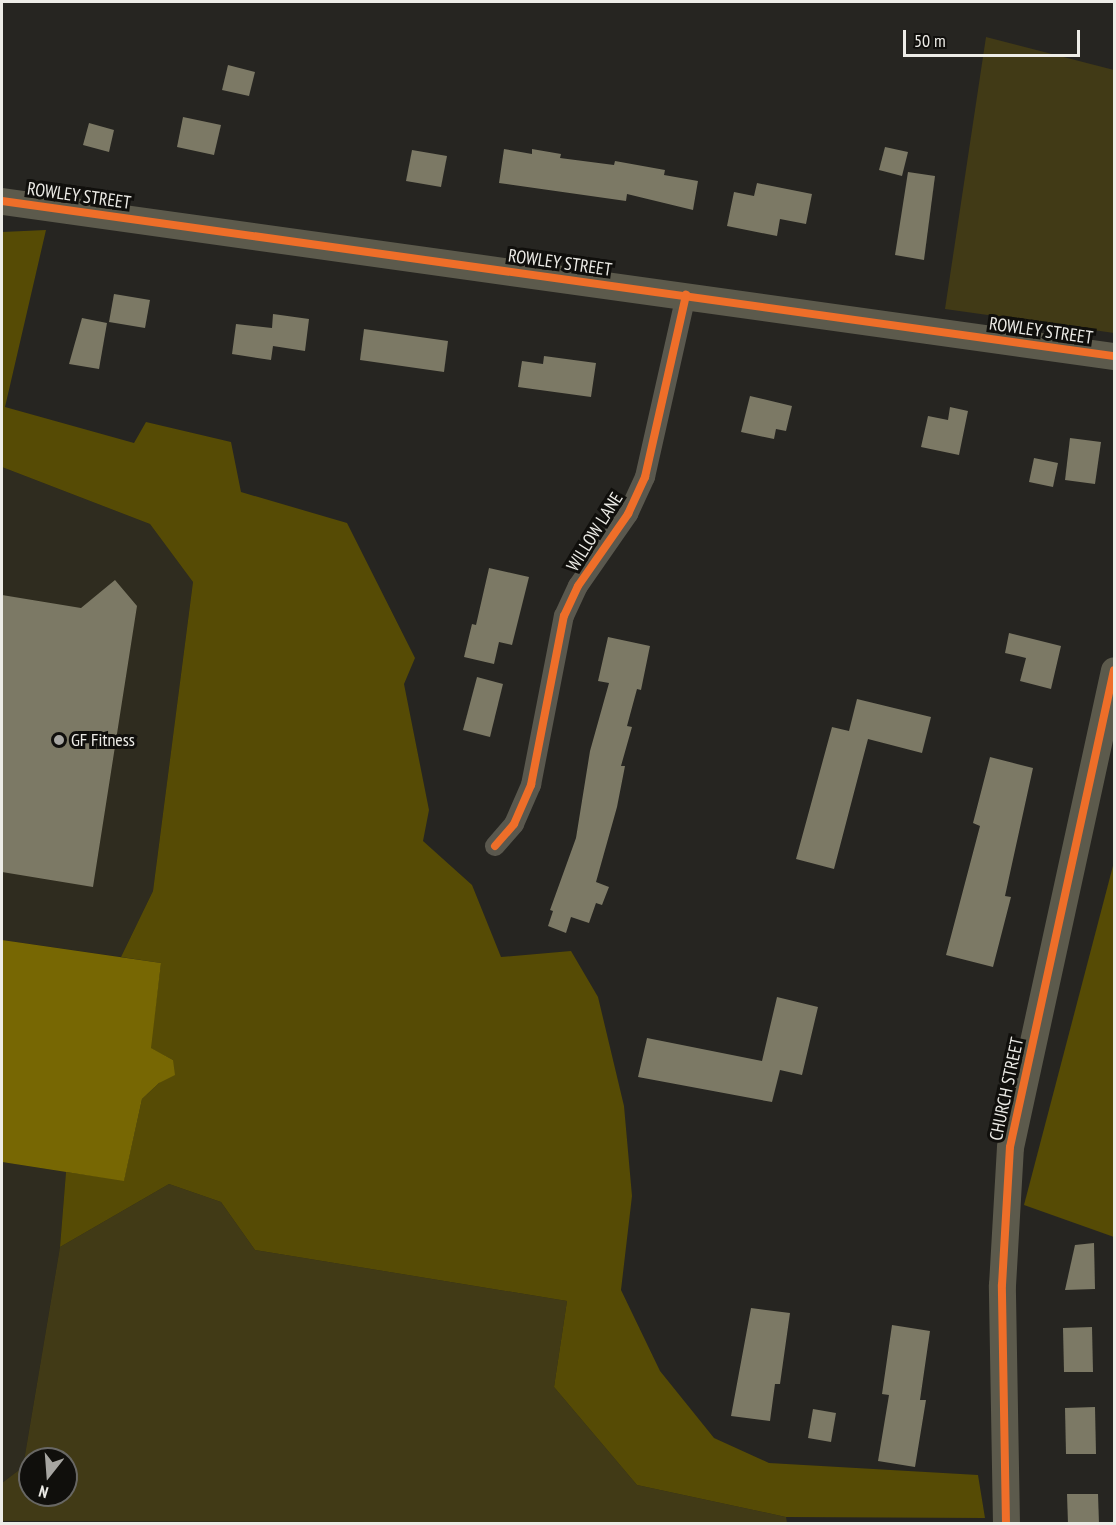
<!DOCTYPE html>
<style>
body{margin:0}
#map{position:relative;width:1116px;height:1525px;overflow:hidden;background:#262521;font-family:"PT Sans Narrow",sans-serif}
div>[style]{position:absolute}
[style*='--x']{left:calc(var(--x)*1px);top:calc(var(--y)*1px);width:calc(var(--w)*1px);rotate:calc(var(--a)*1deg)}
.built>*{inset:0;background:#2f2c1f}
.green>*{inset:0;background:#413a16}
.forest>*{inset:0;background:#564b05}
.water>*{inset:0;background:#776703}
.building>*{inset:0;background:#7c7965}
.street>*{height:20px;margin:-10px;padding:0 10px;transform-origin:10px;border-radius:10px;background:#5a584e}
.secondary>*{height:27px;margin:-13.5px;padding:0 13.5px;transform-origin:13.5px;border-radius:13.5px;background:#5c5a4c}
.cycleway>*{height:8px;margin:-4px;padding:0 4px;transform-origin:4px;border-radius:4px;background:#ee6e29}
.dots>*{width:16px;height:16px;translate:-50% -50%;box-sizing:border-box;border:3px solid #100f0c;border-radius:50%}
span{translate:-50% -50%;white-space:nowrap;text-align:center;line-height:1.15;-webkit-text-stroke:6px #100f0c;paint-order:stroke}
.street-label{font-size:18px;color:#edece7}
.poi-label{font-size:18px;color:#edece7}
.left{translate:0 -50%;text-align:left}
.frame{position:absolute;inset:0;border:3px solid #edece7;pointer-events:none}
.north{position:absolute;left:18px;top:1447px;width:60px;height:60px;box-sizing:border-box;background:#100f0c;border:2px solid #686764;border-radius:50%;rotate:197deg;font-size:16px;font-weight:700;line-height:24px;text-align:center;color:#edece7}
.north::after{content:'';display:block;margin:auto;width:21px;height:27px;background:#a7a6a2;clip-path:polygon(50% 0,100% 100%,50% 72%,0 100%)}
.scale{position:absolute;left:903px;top:30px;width:177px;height:27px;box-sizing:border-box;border:3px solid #edece7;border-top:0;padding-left:8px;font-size:18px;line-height:21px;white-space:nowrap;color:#edece7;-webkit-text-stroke:4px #100f0c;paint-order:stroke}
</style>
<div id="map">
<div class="built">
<div style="clip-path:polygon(2px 467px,150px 524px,193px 582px,153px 891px,121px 957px,2px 940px)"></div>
<div style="clip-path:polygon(2px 1162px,66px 1172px,60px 1247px,23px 1467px,2px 1483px)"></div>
</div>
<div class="green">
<div style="clip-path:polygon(986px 37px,1114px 70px,1114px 333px,945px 309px)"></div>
<div style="clip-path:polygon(evenodd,169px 1184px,221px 1202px,255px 1250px,567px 1301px,554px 1387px,637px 1485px,786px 1517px,787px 1523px,2px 1521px,2px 1483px,23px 1467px,60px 1247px,169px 1184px,30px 1459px,66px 1459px,66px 1495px,30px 1495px,30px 1459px)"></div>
</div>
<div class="forest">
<div style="clip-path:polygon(46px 230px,5px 407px,134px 443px,146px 422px,231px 442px,241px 492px,347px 523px,415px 658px,404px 684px,429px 810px,423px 841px,472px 885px,501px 957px,571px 951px,598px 997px,624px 1106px,632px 1196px,621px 1290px,660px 1371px,714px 1438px,769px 1463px,978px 1475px,985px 1518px,786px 1517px,637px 1485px,554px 1387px,567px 1301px,255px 1250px,221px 1202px,169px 1184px,60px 1247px,66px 1172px,124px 1180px,142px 1099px,159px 1083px,173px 1060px,150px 1048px,161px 963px,121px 957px,153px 891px,193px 582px,150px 524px,2px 467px,2px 232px)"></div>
<div style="clip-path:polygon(1114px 862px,1114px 1237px,1024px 1205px)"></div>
</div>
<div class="water">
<div style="clip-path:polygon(2px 940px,161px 963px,151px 1048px,173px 1060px,175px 1075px,159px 1083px,142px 1099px,124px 1181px,2px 1162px)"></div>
</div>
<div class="building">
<div style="clip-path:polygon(228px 65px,255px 72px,249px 96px,222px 90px)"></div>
<div style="clip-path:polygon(183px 117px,221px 125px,214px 155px,177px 147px)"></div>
<div style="clip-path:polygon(89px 123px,114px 130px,109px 152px,83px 145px)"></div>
<div style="clip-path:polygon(885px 147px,908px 152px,902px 176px,879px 170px)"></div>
<div style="clip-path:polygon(504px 149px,532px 154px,532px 149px,561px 154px,560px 158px,614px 165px,615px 161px,665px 170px,664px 175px,698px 181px,693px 210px,627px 194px,626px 201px,499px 183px)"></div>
<div style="clip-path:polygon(412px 150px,447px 156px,441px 187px,406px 181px)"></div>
<div style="clip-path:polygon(908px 172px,935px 176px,924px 260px,895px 255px)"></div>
<div style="clip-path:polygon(757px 183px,812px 194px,806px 224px,780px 219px,777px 236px,727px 226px,734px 192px,754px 196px)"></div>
<div style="clip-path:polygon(114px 294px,150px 300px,145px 328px,109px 322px)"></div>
<div style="clip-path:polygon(273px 314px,309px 319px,305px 351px,273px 346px,271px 360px,232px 354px,236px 324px,272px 328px)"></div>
<div style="clip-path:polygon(82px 318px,107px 323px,99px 369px,69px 364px)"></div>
<div style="clip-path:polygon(364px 329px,448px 341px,444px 372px,360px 360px)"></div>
<div style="clip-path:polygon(544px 356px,596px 363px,591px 397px,518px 387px,522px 361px,543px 364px)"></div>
<div style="clip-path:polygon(750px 396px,792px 406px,786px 431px,776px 429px,774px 439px,741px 432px)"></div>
<div style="clip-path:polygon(950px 407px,968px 411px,959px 455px,921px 447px,928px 416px,948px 420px)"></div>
<div style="clip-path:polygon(1070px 438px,1101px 442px,1095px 484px,1065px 480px)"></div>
<div style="clip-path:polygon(1034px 458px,1058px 463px,1053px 487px,1029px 482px)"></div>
<div style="clip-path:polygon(489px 568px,529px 577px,512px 645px,499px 642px,494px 664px,464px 657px,472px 624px,476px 625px)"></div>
<div style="clip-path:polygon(115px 580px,137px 606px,93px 887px,2px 872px,2px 595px,81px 608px)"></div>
<div style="clip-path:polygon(1009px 633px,1061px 646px,1051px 689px,1020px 681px,1026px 658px,1005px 653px)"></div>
<div style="clip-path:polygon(608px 637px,650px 646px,641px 690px,637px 689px,627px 726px,632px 727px,621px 766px,625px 766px,617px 807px,596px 882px,609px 887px,602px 905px,596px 903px,589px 923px,571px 917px,566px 933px,548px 926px,553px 911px,550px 910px,576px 838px,590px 751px,609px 683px,598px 681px)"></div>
<div style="clip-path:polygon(477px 677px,503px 684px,490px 737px,463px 730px)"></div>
<div style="clip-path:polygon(857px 699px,931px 717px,922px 753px,868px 739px,834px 869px,796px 859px,832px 727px,849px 731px)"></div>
<div style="clip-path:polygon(990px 757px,1033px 768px,1005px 896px,1011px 897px,993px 967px,946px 955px,980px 826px,973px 823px)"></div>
<div style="clip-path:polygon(777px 997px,818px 1007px,802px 1075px,780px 1070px,772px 1102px,638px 1077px,647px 1038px,762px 1061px)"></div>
<div style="clip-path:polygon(1094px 1243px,1095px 1289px,1065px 1290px,1075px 1245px)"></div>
<div style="clip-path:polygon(751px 1308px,790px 1313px,780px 1384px,775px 1384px,770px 1421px,731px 1416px)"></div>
<div style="clip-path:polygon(892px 1325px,930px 1331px,920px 1400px,926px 1400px,915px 1467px,878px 1461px,889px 1395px,882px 1394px)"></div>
<div style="clip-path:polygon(1092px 1327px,1093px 1372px,1064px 1372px,1063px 1328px)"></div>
<div style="clip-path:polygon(1095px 1407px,1096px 1454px,1066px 1454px,1065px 1408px)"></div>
<div style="clip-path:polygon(813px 1409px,836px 1413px,831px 1442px,808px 1438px)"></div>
<div style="clip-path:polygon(1067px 1494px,1098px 1494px,1099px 1524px,1068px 1524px)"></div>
</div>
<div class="street">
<div style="--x:495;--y:846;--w:29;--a:-49"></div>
<div style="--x:514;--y:824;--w:43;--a:-66.4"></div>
<div style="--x:531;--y:785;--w:172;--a:-79"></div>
<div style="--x:564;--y:616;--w:33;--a:-65"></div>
<div style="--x:578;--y:586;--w:88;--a:-55.2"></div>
<div style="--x:628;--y:514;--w:41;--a:-65.3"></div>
<div style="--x:645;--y:477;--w:187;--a:-77.3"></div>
</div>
<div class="secondary">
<div style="--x:2;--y:201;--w:1123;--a:7.94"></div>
<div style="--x:1006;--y:1524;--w:239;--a:-91"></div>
<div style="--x:1002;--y:1285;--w:138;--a:-86.7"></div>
<div style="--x:1010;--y:1147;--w:488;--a:-77.7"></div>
</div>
<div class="cycleway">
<div style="--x:2;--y:201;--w:1123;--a:7.94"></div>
<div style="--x:495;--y:846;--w:29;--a:-49"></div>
<div style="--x:514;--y:824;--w:43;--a:-66.4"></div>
<div style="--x:531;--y:785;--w:172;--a:-79"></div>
<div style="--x:564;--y:616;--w:33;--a:-65"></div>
<div style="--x:578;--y:586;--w:88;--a:-55.2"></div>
<div style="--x:628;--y:514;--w:41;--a:-65.3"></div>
<div style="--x:645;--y:477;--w:187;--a:-77.3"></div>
<div style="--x:1006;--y:1524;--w:239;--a:-91"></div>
<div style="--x:1002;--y:1285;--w:138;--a:-86.7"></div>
<div style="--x:1010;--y:1147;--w:488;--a:-77.7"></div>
</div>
<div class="dots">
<div style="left:59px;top:740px;background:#a7a6a2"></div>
</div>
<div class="street-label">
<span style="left:79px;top:196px;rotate:8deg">ROWLEY STREET</span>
<span style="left:560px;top:263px;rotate:8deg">ROWLEY STREET</span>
<span style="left:1041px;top:331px;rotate:8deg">ROWLEY STREET</span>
<span style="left:595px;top:532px;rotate:-58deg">WILLOW LANE</span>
<span style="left:1007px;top:1089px;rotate:-78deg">CHURCH STREET</span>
</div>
<div class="poi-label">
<span class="left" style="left:71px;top:740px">GF Fitness</span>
</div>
<div class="frame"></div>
<div class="north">N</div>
<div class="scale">50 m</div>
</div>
